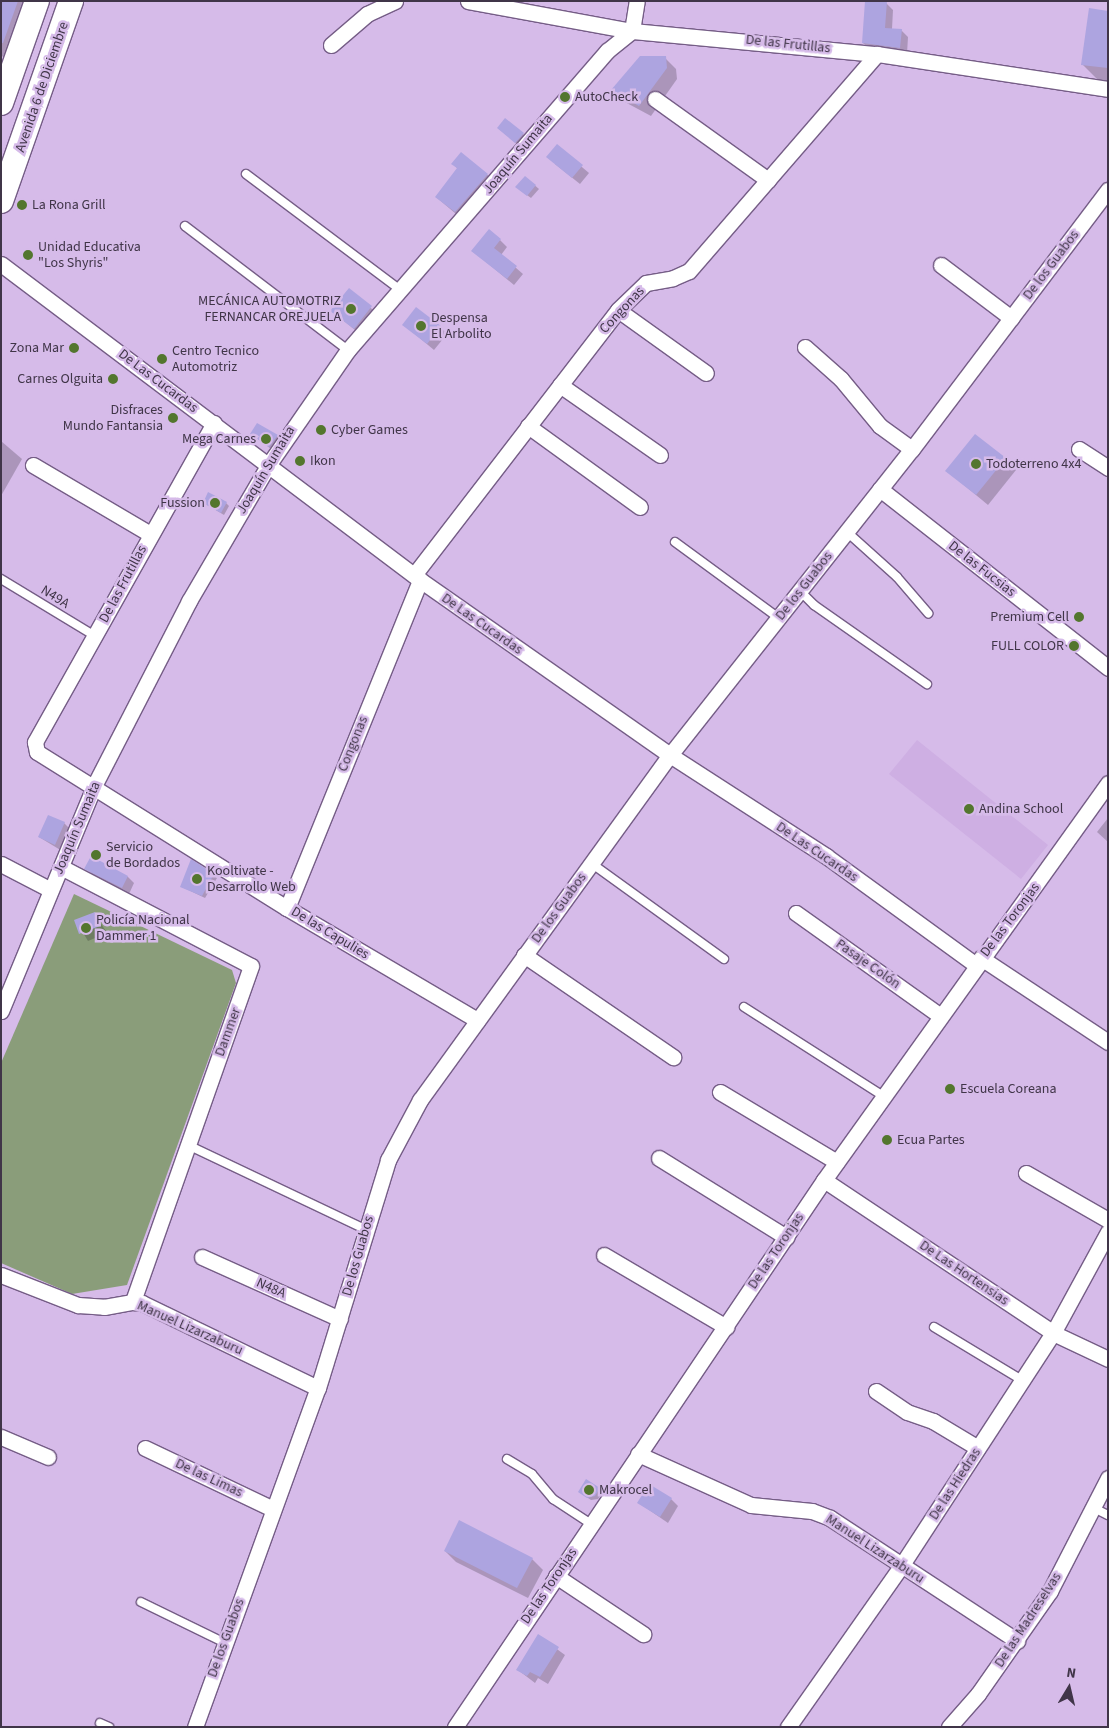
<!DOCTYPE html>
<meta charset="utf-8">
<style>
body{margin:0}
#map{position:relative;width:1109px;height:1728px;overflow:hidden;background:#d6bbe9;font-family:"Source Sans 3",sans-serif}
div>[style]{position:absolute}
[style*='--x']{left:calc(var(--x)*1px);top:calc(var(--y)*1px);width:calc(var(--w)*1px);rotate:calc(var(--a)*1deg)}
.built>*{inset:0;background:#ceafe3}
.green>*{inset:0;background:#8a9d7a}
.shadow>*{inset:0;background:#0003}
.building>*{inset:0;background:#ada4e0}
.roads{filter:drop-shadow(1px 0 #755d86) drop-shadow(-1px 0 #755d86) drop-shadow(0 1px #755d86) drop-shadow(0 -1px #755d86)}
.lane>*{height:8px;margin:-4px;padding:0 4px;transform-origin:4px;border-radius:4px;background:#fff}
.street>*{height:15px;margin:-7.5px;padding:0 7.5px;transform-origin:7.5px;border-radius:7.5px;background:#fff}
.primary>*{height:24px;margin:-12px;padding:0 12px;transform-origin:12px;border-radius:12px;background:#fff}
.dots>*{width:14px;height:14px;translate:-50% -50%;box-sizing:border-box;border:2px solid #d6bbe9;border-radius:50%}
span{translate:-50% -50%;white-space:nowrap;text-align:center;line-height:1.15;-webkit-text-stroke:5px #d6bbe9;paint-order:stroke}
.street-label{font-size:14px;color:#403548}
.poi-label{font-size:14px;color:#403548}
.left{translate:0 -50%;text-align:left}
.right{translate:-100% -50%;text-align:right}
.frame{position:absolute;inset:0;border:2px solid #403548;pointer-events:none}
.north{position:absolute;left:1044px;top:1663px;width:50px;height:50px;-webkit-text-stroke:4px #d6bbe9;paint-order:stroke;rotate:9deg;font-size:14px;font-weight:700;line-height:20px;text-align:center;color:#403548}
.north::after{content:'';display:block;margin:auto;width:18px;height:22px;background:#403548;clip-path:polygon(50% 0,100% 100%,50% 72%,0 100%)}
</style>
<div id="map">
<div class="built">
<div style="clip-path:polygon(917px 740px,1048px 845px,1021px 879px,889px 774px)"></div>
</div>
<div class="green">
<div style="clip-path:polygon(74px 894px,232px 970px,236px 983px,127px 1285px,72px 1294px,1px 1263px,1px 1063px)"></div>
</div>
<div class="shadow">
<div style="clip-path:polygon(1px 1px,32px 1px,11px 59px,1px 56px)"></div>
<div style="clip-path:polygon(886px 3px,893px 10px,892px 29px,901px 30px,908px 37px,907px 54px,870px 50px,863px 43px)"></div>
<div style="clip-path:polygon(1108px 12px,1108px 85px,1103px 85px,1082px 64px)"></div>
<div style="clip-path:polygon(665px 58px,676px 69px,677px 79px,651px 116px,623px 101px,612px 90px)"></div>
<div style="clip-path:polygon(498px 128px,523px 134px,530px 141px,523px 149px)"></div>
<div style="clip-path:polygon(557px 146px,589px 173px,580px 184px,555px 164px)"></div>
<div style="clip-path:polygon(461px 154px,495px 181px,462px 219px,436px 197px,458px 169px,453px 164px)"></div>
<div style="clip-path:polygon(525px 177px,539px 189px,531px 198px,520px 190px)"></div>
<div style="clip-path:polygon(500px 240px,507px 247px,501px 255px,523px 274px,514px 285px,473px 251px)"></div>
<div style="clip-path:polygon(349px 290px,378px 314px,361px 335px,332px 311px)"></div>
<div style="clip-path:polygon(404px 325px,440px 327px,447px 334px,434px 350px)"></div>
<div style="clip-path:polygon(251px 433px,277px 436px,284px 443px,276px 453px)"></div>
<div style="clip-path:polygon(1px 441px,22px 459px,1px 496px)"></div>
<div style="clip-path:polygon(1005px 459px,1016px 470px,988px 505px,947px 471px)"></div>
<div style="clip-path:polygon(204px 503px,226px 503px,229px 506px,224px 515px)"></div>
<div style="clip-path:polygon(1108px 818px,1108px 842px,1097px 832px)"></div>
<div style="clip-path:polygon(64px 823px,71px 830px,62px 851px,39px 837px)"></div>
<div style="clip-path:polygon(92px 858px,128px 877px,134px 883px,129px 894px,93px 875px,86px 868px)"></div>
<div style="clip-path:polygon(213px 875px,217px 878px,205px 898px,182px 887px)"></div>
<div style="clip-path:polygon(95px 914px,107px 933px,88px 941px,76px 921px)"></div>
<div style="clip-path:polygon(600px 1489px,603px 1492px,598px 1499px,591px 1500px,579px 1492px)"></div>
<div style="clip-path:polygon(671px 1499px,678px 1506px,668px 1523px,639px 1503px)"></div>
<div style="clip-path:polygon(445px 1551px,532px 1559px,543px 1570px,528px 1598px,456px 1562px)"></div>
<div style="clip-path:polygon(539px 1636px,565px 1655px,548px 1684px,538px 1678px,535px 1683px,518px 1670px)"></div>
</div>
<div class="building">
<div style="clip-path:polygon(1px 1px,18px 1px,3px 43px,1px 43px)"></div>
<div style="clip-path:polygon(865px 1px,887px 1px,885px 28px,902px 29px,900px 48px,862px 43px)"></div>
<div style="clip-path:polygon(1089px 8px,1108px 11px,1108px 68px,1081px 65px)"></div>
<div style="clip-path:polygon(640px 56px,666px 56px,667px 68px,639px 106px,611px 90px)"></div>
<div style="clip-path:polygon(505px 118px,524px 133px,515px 143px,497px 128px)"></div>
<div style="clip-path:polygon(557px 144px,583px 165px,572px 178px,546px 157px)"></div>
<div style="clip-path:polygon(461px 152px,488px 174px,455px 212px,435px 197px,457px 168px,451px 164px)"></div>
<div style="clip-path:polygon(525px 176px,536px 185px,527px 196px,515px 187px)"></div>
<div style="clip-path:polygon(489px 229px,501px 239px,494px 248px,517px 266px,507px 279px,471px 251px)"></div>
<div style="clip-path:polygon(349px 288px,372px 306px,354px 329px,330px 311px)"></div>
<div style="clip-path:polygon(416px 307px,441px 326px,427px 344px,402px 325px)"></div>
<div style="clip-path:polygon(257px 423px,278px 435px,269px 447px,250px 434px)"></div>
<div style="clip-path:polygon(975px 434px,1006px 458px,976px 495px,945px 471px)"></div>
<div style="clip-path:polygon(208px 492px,227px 502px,221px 513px,203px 503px)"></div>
<div style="clip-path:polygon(48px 815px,65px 822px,55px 845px,38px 837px)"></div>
<div style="clip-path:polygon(91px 856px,128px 876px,122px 888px,84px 869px)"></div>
<div style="clip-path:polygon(191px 859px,214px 874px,202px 896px,180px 887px)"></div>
<div style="clip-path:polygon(95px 912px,100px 926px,79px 934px,74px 920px)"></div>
<div style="clip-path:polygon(586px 1479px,600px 1488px,595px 1496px,587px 1498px,578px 1492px)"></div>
<div style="clip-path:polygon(649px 1484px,672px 1498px,660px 1517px,637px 1503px)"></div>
<div style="clip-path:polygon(459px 1520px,533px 1558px,517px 1588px,444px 1551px)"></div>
<div style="clip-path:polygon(538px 1634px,559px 1647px,540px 1677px,530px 1672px,527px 1676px,516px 1670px)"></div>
</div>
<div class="roads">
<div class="lane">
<div style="--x:246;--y:174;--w:195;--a:36.9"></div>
<div style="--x:185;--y:226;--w:205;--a:37.3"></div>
<div style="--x:847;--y:532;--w:67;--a:42"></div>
<div style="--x:897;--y:577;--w:48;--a:49.3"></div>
<div style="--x:675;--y:542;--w:129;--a:36.2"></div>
<div style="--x:1;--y:579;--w:110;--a:31.2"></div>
<div style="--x:800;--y:591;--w:20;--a:45"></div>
<div style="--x:814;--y:605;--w:138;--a:35"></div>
<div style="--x:591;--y:863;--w:164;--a:35.8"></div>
<div style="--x:744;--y:1007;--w:165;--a:32.6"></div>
<div style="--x:188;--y:1145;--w:196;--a:25.4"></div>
<div style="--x:934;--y:1327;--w:103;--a:31.1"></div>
<div style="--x:507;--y:1459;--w:29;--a:31"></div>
<div style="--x:532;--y:1474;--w:33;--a:50"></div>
<div style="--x:553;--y:1499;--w:45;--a:33.3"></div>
<div style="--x:1092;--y:1507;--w:18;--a:27"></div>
<div style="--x:141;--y:1602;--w:93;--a:26"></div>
<div style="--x:100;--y:1723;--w:10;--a:24"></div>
</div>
<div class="street">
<div style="--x:468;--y:1;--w:167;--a:10.4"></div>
<div style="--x:632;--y:31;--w:246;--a:5.4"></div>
<div style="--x:877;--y:54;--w:234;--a:8.6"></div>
<div style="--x:331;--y:45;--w:48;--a:-40.7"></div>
<div style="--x:367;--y:14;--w:31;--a:-25"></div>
<div style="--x:655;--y:99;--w:139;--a:35.6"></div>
<div style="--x:1;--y:264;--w:525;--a:37.02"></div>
<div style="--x:420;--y:580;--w:305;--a:35"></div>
<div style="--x:670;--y:755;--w:186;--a:32.9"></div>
<div style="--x:826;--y:856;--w:185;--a:36"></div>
<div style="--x:941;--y:265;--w:88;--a:37.1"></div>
<div style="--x:618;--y:310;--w:108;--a:35.6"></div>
<div style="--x:805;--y:347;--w:48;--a:41.6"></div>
<div style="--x:841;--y:379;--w:61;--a:50.3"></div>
<div style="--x:880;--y:426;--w:39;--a:36"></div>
<div style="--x:560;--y:385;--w:122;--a:35"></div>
<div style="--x:214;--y:423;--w:366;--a:119.3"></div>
<div style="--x:35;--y:742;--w:10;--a:79"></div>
<div style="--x:37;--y:752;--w:295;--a:32"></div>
<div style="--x:287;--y:908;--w:221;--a:30.5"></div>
<div style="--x:528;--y:426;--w:138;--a:35.9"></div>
<div style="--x:1079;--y:449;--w:35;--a:33"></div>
<div style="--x:33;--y:465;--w:136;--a:30.5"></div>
<div style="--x:880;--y:489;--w:290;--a:38.1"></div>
<div style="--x:414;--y:575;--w:334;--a:-52.4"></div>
<div style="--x:618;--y:310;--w:39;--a:-44"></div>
<div style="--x:646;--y:283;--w:27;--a:-10"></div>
<div style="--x:673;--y:278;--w:17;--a:-24"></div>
<div style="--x:689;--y:271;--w:287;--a:-49.1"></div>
<div style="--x:1;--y:864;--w:56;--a:27.5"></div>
<div style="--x:61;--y:867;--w:214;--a:27.5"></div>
<div style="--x:251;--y:966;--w:356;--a:109.4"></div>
<div style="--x:287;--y:908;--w:354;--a:-67.9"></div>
<div style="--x:796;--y:913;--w:176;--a:35.5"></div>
<div style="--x:524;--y:955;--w:181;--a:34.4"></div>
<div style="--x:981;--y:958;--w:152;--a:33.5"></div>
<div style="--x:1;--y:1011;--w:243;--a:-67.5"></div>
<div style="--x:94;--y:786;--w:208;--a:-62.8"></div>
<div style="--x:189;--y:601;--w:159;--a:-59.7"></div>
<div style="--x:269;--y:464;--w:139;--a:-55.3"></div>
<div style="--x:348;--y:350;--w:396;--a:-49.1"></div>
<div style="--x:607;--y:51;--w:32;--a:-39"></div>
<div style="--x:632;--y:31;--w:30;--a:-81"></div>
<div style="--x:720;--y:1092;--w:136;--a:30.9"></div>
<div style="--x:659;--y:1158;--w:150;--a:31.9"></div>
<div style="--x:1026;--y:1173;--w:95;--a:29.8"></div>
<div style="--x:824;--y:1180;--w:275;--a:33.7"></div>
<div style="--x:1053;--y:1333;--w:61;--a:25.3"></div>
<div style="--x:604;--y:1255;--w:142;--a:30.5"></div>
<div style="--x:202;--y:1257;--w:151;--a:24.2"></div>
<div style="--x:1;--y:1275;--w:83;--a:21.3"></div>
<div style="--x:78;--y:1305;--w:26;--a:4"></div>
<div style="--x:104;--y:1307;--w:29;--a:-10"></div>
<div style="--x:133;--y:1302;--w:9;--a:6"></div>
<div style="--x:142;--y:1303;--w:195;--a:25.8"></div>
<div style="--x:876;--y:1391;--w:37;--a:34"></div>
<div style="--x:907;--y:1412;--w:28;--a:19"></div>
<div style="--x:933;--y:1421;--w:52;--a:31"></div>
<div style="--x:1;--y:1437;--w:51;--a:23.1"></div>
<div style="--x:145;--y:1448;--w:142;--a:25.5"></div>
<div style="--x:638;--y:1454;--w:124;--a:24.3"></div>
<div style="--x:751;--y:1505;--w:61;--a:5.6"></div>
<div style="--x:812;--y:1511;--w:19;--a:21"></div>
<div style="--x:830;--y:1518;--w:224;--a:33.3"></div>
<div style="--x:556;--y:1576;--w:105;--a:33.7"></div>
<div style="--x:195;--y:1727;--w:361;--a:-70.1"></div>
<div style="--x:318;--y:1388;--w:239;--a:-72.9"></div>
<div style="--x:388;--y:1160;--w:68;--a:-61.9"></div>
<div style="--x:420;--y:1100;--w:426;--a:-54.1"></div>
<div style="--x:670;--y:755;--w:390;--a:-51.7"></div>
<div style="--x:912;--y:449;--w:325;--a:-52.9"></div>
<div style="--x:455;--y:1727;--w:660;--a:-56"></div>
<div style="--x:824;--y:1180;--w:488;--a:-54.4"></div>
<div style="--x:788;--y:1727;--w:197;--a:-54.9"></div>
<div style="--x:901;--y:1566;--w:278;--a:-56.9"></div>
<div style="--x:1053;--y:1333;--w:115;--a:-61.4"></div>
<div style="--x:949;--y:1727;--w:44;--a:-48.7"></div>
<div style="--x:978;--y:1694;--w:126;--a:-55"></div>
<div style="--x:1050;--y:1591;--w:127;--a:-62.8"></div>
</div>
<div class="primary">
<div style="--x:1;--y:103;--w:108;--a:-70.6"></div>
<div style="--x:1;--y:201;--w:212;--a:-70.7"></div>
</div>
</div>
<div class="dots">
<div style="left:565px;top:97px;background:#53762e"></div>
<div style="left:22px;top:205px;background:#53762e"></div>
<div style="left:28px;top:255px;background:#53762e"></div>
<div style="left:351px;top:309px;background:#53762e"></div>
<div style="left:421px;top:326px;background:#53762e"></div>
<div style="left:74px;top:348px;background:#53762e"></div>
<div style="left:162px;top:359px;background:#53762e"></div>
<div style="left:113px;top:379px;background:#53762e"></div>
<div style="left:173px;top:418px;background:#53762e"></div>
<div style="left:321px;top:430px;background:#53762e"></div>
<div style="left:266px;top:439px;background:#53762e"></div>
<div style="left:300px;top:461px;background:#53762e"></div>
<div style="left:976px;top:464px;background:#53762e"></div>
<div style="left:215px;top:503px;background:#53762e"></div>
<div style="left:1079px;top:617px;background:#53762e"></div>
<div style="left:1074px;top:646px;background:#53762e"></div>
<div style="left:969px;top:809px;background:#53762e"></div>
<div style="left:96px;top:855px;background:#53762e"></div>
<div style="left:197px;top:879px;background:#53762e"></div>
<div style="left:86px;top:928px;background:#53762e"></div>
<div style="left:950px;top:1089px;background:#53762e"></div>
<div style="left:887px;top:1140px;background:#53762e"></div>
<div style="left:589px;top:1490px;background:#53762e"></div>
</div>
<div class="street-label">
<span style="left:788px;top:44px;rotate:6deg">De las Frutillas</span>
<span style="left:42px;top:87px;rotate:-71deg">Avenida 6 de Diciembre</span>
<span style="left:518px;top:154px;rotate:-50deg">Joaquín Sumaita</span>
<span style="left:1051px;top:265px;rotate:-53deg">De los Guabos</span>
<span style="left:622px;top:310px;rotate:-47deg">Congonas</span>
<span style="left:158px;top:381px;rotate:37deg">De Las Cucardas</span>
<span style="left:266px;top:470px;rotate:-59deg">Joaquín Sumaita</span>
<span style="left:982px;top:569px;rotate:38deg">De las Fucsias</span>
<span style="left:123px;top:584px;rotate:-62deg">De las Frutillas</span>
<span style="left:804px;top:586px;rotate:-52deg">De los Guabos</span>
<span style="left:55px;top:597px;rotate:32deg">N49A</span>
<span style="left:482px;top:624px;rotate:35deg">De Las Cucardas</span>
<span style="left:353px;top:744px;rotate:-68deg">Congonas</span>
<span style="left:77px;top:828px;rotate:-67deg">Joaquín Sumaita</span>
<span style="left:817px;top:852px;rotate:34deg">De Las Cucardas</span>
<span style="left:559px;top:908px;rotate:-54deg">De los Guabos</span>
<span style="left:1010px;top:920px;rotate:-53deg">De las Toronjas</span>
<span style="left:330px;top:933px;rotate:31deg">De las Capulies</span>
<span style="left:868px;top:964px;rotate:35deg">Pasaje Colón</span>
<span style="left:228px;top:1032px;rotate:-70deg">Dammer</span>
<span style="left:776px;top:1251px;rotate:-56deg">De las Toronjas</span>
<span style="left:358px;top:1256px;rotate:-74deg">De los Guabos</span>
<span style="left:964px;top:1273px;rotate:34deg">De Las Hortensias</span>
<span style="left:271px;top:1288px;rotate:24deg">N48A</span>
<span style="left:190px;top:1328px;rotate:24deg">Manuel Lizarzaburu</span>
<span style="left:209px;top:1478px;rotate:25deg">De las Limas</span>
<span style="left:955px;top:1484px;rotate:-57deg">De las Hiedras</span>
<span style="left:875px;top:1549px;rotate:33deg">Manuel Lizarzaburu</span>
<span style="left:549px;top:1586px;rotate:-56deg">De las Toronjas</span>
<span style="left:1028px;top:1620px;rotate:-57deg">De las Madreselvas</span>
<span style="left:226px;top:1638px;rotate:-70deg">De los Guabos</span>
</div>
<div class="poi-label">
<span class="left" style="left:575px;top:97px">AutoCheck</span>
<span class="left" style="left:32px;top:205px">La Rona Grill</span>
<span class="left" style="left:38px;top:255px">Unidad Educativa<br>"Los Shyris"</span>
<span class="right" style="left:341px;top:309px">MECÁNICA AUTOMOTRIZ<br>FERNANCAR OREJUELA</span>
<span class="left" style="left:431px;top:326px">Despensa<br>El Arbolito</span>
<span class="right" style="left:64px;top:348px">Zona Mar</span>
<span class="left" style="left:172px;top:359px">Centro Tecnico<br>Automotriz</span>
<span class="right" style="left:103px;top:379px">Carnes Olguita</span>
<span class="right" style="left:163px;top:418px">Disfraces<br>Mundo Fantansia</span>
<span class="left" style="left:331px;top:430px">Cyber Games</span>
<span class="right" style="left:256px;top:439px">Mega Carnes</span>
<span class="left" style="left:310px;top:461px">Ikon</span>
<span class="left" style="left:986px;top:464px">Todoterreno 4x4</span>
<span class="right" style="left:205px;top:503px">Fussion</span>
<span class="right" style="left:1069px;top:617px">Premium Cell</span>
<span class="right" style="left:1064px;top:646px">FULL COLOR</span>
<span class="left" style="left:979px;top:809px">Andina School</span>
<span class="left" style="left:106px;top:855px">Servicio<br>de Bordados</span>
<span class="left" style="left:207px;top:879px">Kooltivate -<br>Desarrollo Web</span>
<span class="left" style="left:96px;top:928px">Policía Nacional<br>Dammer 1</span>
<span class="left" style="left:960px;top:1089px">Escuela Coreana</span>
<span class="left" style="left:897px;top:1140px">Ecua Partes</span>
<span class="left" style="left:599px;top:1490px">Makrocel</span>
</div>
<div class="frame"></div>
<div class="north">N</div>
</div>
